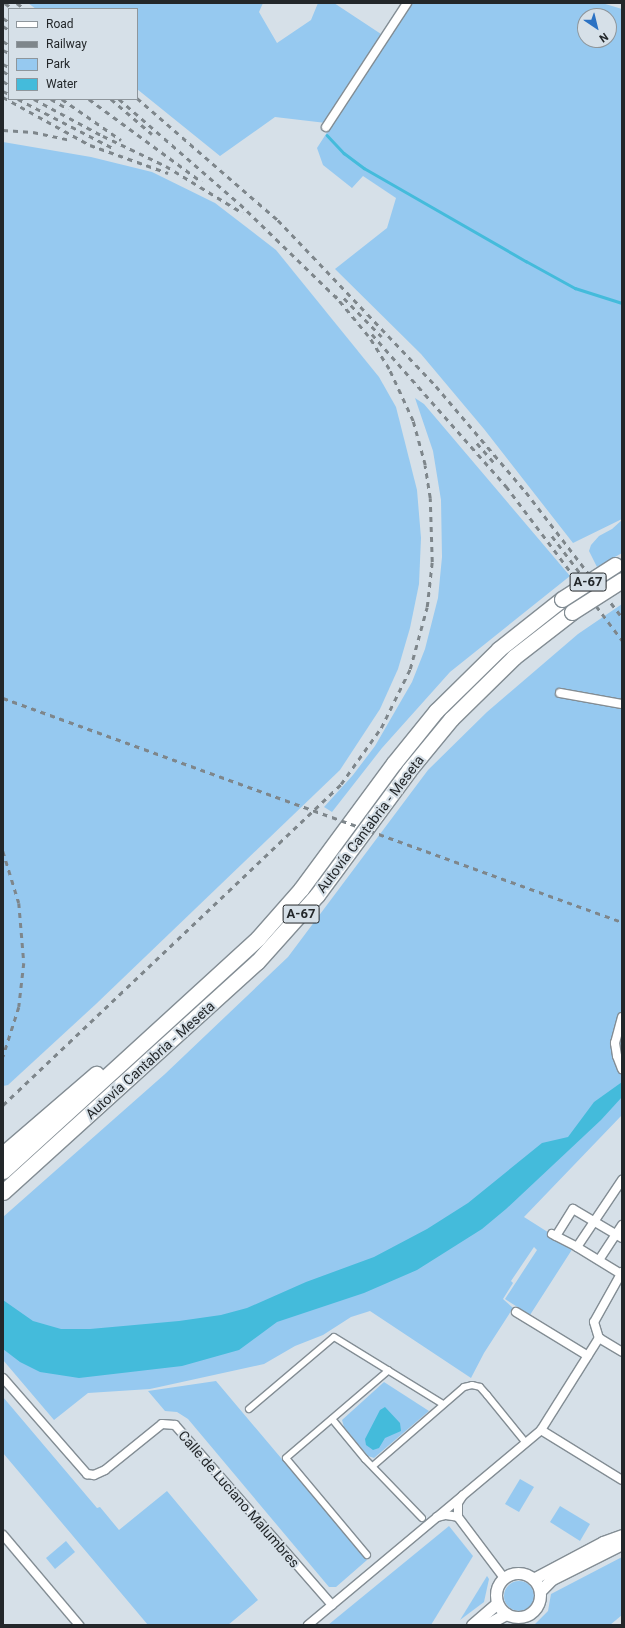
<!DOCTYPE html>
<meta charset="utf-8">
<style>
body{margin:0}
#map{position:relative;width:625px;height:1628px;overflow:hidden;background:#d6e0e8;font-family:Roboto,sans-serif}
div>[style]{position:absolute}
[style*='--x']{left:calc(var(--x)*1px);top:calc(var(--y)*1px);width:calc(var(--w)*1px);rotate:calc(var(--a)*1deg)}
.green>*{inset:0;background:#96c9f0}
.round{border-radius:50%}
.water>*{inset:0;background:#44bbdb}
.stream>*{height:2.5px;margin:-1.25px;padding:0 1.25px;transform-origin:1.25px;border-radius:1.25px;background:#44bbdb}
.roads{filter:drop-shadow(1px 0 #838d94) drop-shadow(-1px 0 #838d94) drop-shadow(0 1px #838d94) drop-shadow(0 -1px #838d94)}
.pedestrian>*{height:6px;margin:-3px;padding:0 3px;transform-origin:3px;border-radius:3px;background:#fff}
.minor>*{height:8px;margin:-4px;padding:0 4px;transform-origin:4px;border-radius:4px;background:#fff}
.secondary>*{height:11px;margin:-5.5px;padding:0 5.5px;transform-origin:5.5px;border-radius:5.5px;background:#fff}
.secondary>.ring{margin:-5.5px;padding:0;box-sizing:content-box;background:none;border:11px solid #fff;border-radius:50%}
.motorway>*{height:15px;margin:-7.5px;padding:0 7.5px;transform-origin:7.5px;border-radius:7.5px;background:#fff}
.rail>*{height:2.5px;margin-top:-1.25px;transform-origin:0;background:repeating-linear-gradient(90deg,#7e868b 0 5px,transparent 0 10px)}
.bridges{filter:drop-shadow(1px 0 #838d94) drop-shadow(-1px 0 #838d94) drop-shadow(0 1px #838d94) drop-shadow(0 -1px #838d94)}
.motorway-bridge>*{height:15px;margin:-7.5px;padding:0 7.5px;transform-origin:7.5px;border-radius:7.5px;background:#fff}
span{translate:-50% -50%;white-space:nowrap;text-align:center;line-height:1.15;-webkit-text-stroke:4px #d6e0e8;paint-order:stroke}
.shield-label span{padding:1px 3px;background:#d6e0e8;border:1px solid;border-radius:3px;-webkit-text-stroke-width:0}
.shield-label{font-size:13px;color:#23272a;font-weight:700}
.street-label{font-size:14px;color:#23272a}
.frame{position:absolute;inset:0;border:4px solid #23272a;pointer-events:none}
.legend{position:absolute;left:8px;top:8px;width:130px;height:92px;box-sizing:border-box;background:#d6e0e8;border:1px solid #8e969c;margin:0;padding:5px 7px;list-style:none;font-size:12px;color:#23272a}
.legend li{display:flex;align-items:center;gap:8px;height:20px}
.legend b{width:20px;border:1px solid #8e969c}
.north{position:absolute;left:577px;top:8px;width:40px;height:40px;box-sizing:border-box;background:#d6e0e8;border:1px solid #8e969c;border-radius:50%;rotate:145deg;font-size:11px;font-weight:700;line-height:16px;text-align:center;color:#23272a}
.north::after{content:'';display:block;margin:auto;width:14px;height:18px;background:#2c72c3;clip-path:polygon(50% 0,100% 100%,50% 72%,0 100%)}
</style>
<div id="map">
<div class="green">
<div style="clip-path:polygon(28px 3px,263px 3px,259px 12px,277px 43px,311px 20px,318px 3px,334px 3px,381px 34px,326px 123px,275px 117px,220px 156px,137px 89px,137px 9px,36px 9px)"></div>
<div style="clip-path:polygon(evenodd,410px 3px,602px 3px,622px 9px,622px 519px,573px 543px,484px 429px,421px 354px,335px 269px,387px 228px,396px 198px,363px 176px,352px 188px,323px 165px,317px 148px,410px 3px,585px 16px,609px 16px,609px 40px,585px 40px,585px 16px)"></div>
<div style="clip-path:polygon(3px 142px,91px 157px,152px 172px,215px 203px,276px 250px,379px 377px,396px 407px,417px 490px,421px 538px,419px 584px,410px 628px,398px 669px,380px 709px,340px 770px,96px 1004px,8px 1085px,3px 1086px)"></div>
<div style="clip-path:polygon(415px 398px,424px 404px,570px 576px,450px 672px,382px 748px,332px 812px,324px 807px,353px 775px,375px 746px,412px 682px,425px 649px,438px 598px,442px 557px,441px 500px,433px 451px)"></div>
<div style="clip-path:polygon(622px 520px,622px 553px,597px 567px,589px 551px,591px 545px,599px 536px,612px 529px)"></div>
<div style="clip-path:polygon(622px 604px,622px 1115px,524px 1217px,573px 1248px,530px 1315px,505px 1299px,537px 1250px,534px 1247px,511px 1281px,513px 1283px,503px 1299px,513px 1308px,484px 1353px,471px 1378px,370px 1311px,351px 1317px,323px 1335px,295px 1346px,264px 1364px,150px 1389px,88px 1393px,54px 1420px,3px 1360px,3px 1217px,165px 1074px,288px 957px,428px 770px,487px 712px,578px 634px)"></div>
<div style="clip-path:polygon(216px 1381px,367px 1560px,336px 1587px,329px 1587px,188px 1419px,177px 1412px,165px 1411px,148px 1391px)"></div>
<div style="clip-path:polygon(384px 1382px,429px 1411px,374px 1458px,368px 1456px,344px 1427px,342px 1420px)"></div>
<div style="clip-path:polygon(3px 1397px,97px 1508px,100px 1507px,119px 1530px,167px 1491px,258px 1600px,228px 1625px,148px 1625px,3px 1453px)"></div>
<div style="clip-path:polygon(520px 1479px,534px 1487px,519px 1512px,505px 1504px)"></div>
<div style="clip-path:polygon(560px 1506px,590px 1524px,580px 1541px,550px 1522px)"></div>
<div style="clip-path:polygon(449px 1526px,473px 1556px,431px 1625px,328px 1625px)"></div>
<div style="clip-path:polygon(66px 1541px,75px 1552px,55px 1569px,46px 1558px)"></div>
<div style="clip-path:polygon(622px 1557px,622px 1615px,610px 1625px,534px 1625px,548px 1611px,551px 1594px)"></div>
<div style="clip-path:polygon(487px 1576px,489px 1579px,484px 1602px,460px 1620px)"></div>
<div class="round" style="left:504px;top:1581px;width:30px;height:30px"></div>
</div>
<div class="water">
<div style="clip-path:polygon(622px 1082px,622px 1097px,601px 1120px,506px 1209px,482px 1229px,417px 1270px,364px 1293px,277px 1322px,239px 1350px,182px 1366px,79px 1378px,40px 1372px,20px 1362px,3px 1349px,3px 1300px,33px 1321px,61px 1329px,90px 1329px,179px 1321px,221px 1315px,247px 1308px,306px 1282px,374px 1257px,427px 1229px,468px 1203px,542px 1143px,568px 1137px,594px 1102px)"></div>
<div style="clip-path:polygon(385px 1407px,400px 1423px,401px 1431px,385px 1438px,379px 1448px,373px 1450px,366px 1445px,365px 1439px,380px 1410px)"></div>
</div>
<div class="stream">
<div style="--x:327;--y:135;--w:25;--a:47"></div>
<div style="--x:344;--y:153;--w:25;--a:37"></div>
<div style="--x:364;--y:168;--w:187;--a:29.9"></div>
<div style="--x:526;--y:261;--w:56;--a:28.9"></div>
<div style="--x:575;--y:288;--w:49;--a:17.7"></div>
</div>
<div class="roads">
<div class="pedestrian">
<div style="--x:249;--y:1409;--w:111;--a:-40.3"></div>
<div style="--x:334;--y:1337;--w:128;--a:31.6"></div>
<div style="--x:332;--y:1419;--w:52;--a:50.5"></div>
<div style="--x:365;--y:1459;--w:82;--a:46"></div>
<div style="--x:374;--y:1465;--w:119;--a:-40.9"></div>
<div style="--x:464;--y:1387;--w:8;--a:-14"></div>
<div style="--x:472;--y:1385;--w:8;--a:14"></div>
<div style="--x:480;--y:1387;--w:11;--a:49"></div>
<div style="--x:487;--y:1395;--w:62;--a:50.9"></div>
<div style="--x:367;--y:1555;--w:126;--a:-129.9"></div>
<div style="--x:286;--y:1458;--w:135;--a:-40.5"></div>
</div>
<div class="minor">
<div style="--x:326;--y:127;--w:148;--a:-56.8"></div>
<div style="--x:560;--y:693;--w:63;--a:10.1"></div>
<div style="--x:622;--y:1017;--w:27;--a:105"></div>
<div style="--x:615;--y:1043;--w:13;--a:81"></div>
<div style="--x:617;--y:1056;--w:14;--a:69"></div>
<div style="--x:552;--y:1234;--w:28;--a:27"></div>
<div style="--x:556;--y:1236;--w:32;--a:-58"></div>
<div style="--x:573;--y:1209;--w:57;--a:30.6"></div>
<div style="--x:599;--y:1260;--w:42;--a:-56.7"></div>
<div style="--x:622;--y:1272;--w:57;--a:119.2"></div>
<div style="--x:594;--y:1322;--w:17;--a:73"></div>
<div style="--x:599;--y:1338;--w:27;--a:31"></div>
<div style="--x:621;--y:1274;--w:52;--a:-148.5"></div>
<div style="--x:577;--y:1247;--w:81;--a:-56.1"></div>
<div style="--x:516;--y:1312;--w:84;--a:31.4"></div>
<div style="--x:3;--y:1378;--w:128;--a:48.8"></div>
<div style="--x:87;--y:1474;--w:7;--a:8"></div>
<div style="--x:94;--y:1475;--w:12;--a:-24"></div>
<div style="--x:105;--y:1470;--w:73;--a:-38.9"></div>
<div style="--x:162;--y:1424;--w:13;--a:4"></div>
<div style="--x:175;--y:1425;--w:239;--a:48.9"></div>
<div style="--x:541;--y:1430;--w:95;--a:31.7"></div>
<div style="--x:437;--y:1517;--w:9;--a:-13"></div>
<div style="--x:446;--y:1515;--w:12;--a:9"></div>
<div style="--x:458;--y:1517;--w:76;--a:53"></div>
<div style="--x:458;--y:1517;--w:14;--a:-90"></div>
<div style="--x:458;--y:1503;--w:9;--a:-58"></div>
<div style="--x:3;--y:1535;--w:118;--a:49.8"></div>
<div style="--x:308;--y:1625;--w:304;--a:-39.9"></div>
<div style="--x:541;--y:1430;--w:109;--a:-57.8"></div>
</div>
<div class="secondary">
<div class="ring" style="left:496px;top:1573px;width:33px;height:33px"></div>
<div style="--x:533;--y:1579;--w:79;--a:-27.9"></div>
<div style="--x:603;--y:1542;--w:20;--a:-20"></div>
<div style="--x:540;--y:1591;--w:17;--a:-45"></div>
<div style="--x:552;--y:1579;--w:78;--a:-26.6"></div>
<div style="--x:472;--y:1625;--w:33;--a:-41"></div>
<div style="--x:486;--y:1625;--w:23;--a:-29"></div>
</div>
<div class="motorway">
<div style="--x:3;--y:1154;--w:123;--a:-40.7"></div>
<div style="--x:3;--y:1171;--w:345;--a:-42.4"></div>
<div style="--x:258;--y:938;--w:65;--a:-48.7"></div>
<div style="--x:301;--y:889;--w:157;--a:-53.6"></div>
<div style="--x:394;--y:763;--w:67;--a:-51.1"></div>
<div style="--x:436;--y:711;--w:88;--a:-44.5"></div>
<div style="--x:499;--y:649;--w:80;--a:-38.4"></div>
<div style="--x:3;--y:1192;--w:343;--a:-42.2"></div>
<div style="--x:257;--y:962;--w:90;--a:-48.2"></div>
<div style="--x:317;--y:895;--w:155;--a:-53.6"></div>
<div style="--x:409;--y:770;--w:66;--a:-50.5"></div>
<div style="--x:451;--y:719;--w:88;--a:-44.5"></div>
<div style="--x:514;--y:657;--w:73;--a:-37.8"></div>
</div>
</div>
<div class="rail">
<div style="--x:5;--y:3;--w:10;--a:37"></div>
<div style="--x:17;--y:3;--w:10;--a:37"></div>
<div style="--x:3;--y:18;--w:7;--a:34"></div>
<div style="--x:3;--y:26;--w:7;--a:34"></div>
<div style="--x:3;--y:41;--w:7;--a:34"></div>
<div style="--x:3;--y:50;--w:7;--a:27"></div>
<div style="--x:3;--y:64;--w:7;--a:27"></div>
<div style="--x:3;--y:71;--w:7;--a:34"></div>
<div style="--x:3;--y:81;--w:7;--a:34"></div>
<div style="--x:3;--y:91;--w:7;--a:27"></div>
<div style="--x:3;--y:97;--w:99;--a:28.9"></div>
<div style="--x:90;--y:145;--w:83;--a:19.7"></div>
<div style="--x:137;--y:98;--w:186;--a:40.9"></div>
<div style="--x:278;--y:220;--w:229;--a:46.4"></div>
<div style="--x:436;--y:386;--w:139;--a:49.7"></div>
<div style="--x:526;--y:492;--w:158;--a:52.5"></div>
<div style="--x:18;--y:99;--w:107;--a:27.3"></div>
<div style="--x:34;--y:99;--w:78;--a:28.2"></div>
<div style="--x:103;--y:136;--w:70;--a:25.5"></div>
<div style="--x:166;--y:166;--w:90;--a:31.4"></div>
<div style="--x:51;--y:99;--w:20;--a:30"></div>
<div style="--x:62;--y:99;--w:72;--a:34.8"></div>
<div style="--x:89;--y:99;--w:140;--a:36.3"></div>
<div style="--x:111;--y:99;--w:54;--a:40.5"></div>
<div style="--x:119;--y:99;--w:160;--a:41"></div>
<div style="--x:240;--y:204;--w:136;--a:44.1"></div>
<div style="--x:3;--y:130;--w:30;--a:4"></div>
<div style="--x:33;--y:132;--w:38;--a:12"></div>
<div style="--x:344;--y:298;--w:54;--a:45.7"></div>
<div style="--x:372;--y:334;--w:203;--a:48.6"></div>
<div style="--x:506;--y:486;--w:193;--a:53"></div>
<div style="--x:477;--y:443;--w:28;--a:49"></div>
<div style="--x:552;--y:536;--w:68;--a:52.8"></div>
<div style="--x:3;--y:698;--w:658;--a:19.89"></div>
<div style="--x:3;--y:851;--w:54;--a:72.9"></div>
<div style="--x:19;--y:903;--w:60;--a:85.2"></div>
<div style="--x:24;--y:963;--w:44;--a:96.5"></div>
<div style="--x:19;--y:1007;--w:52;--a:107.7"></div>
<div style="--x:3;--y:1105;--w:466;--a:-43.5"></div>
<div style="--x:341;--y:784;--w:69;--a:-54.5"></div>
<div style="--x:381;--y:728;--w:66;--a:-63.8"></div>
<div style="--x:410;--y:669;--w:64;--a:-74.7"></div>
<div style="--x:427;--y:607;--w:45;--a:-83.7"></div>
<div style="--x:432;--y:562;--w:64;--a:-91.8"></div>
<div style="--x:430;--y:498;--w:33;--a:-99"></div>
<div style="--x:425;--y:465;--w:46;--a:-105.3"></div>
<div style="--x:413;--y:421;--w:57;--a:-114.8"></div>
<div style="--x:389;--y:369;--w:39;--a:-122"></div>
<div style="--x:368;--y:336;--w:52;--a:-129.5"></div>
</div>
<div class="bridges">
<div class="motorway-bridge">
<div style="--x:562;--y:599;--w:63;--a:-32.7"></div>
<div style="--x:572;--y:612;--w:59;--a:-32.6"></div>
</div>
</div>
<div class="shield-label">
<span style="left:588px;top:582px">A-67</span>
<span style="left:301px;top:914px">A-67</span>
</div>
<div class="street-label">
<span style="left:370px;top:824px;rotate:-53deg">Autovía Cantabria - Meseta</span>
<span style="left:150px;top:1060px;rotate:-42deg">Autovía Cantabria - Meseta</span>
<span style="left:239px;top:1499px;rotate:49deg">Calle de Luciano Malumbres</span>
</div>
<div class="frame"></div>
<ul class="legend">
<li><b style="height:5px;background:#fff"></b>Road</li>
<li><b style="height:5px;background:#7e868b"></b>Railway</li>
<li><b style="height:11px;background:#96c9f0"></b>Park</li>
<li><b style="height:11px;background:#44bbdb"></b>Water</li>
</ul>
<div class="north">N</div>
</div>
